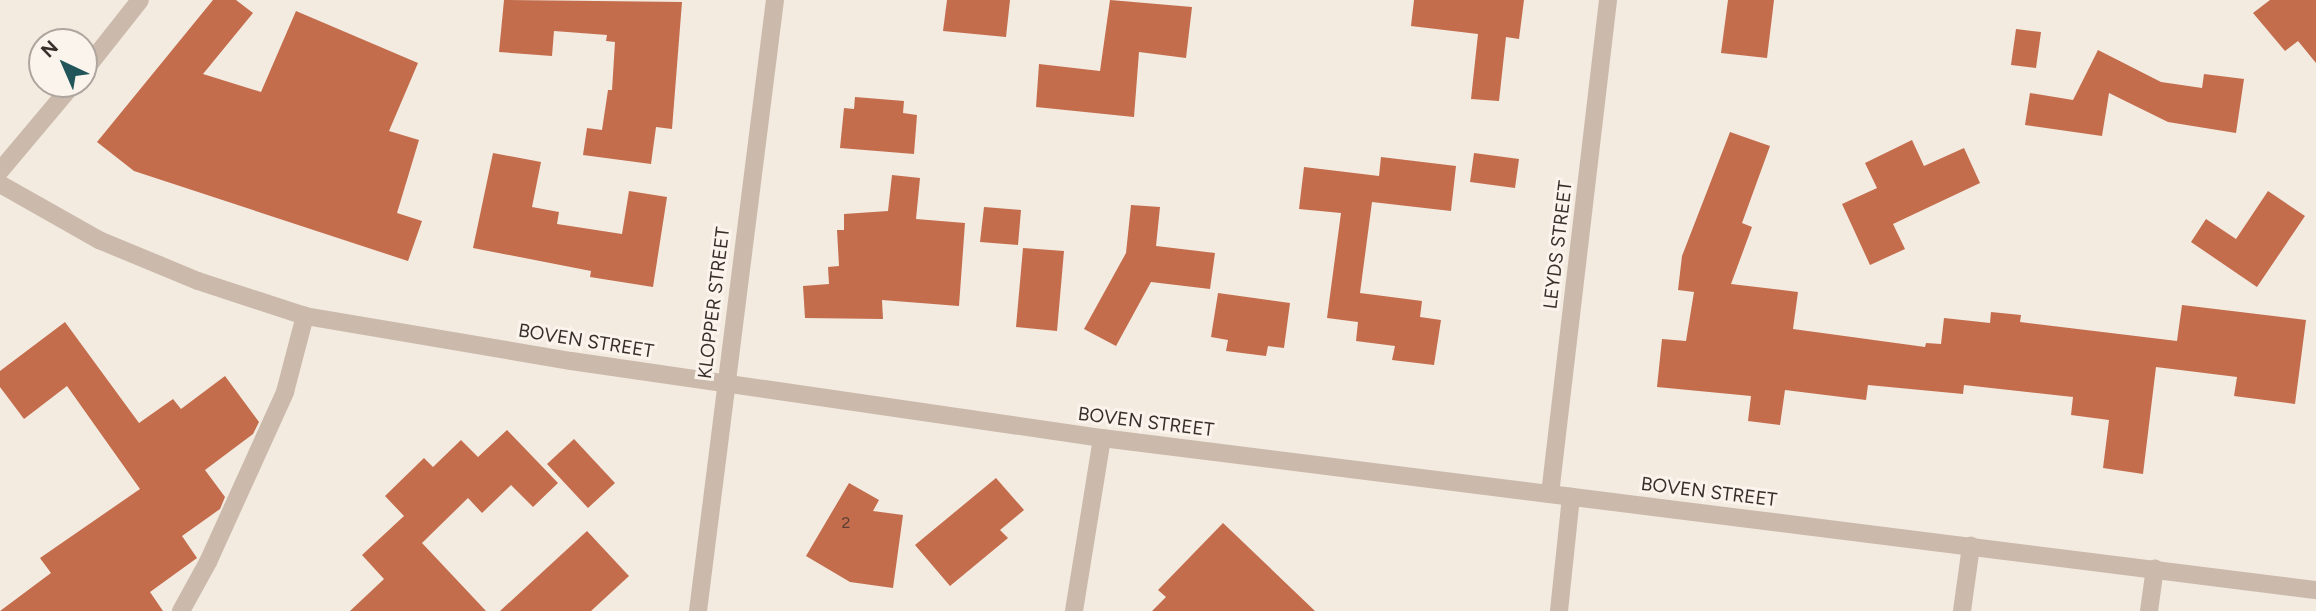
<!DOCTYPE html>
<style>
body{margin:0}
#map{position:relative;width:2316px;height:611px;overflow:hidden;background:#f3eae0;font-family:Figtree,sans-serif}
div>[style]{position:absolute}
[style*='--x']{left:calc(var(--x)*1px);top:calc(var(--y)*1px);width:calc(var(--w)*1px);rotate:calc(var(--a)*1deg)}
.building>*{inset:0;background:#c36d4d}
.minor>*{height:18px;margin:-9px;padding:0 9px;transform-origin:9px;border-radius:9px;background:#cbbaab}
span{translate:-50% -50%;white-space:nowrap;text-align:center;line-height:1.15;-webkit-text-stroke:6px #faf4ec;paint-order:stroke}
.number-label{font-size:16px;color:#5c3e33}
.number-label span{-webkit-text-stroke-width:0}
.street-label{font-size:19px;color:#392f2a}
.north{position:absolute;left:28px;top:28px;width:70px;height:70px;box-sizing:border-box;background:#faf4ec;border:2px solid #ada59e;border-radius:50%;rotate:316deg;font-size:19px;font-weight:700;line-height:28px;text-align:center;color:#392f2a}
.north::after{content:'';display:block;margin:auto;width:24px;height:32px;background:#21555a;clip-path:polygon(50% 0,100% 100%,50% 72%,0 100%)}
</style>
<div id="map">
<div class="building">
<div style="clip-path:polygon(213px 0,236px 0,253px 13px,203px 74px,261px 92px,296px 11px,418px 63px,389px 131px,419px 140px,397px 213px,422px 221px,408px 261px,134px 171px,97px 142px)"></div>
<div style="clip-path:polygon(504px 0,682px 2px,672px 129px,656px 127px,651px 164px,583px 155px,587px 128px,602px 130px,608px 90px,612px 90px,615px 42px,606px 41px,607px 35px,554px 31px,552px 56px,499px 52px)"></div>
<div style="clip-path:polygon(947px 0,1010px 0,1006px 37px,943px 31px)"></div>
<div style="clip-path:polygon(1110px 0,1192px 7px,1186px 58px,1139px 52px,1134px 117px,1036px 107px,1039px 64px,1100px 71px)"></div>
<div style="clip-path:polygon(1414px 0,1524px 0,1519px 39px,1506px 37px,1499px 101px,1471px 99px,1478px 34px,1411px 26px)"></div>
<div style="clip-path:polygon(1728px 0,1774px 0,1767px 58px,1721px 53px)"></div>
<div style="clip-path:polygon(2270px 0,2316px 0,2316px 63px,2298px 41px,2285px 51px,2253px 13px)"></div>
<div style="clip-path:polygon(2016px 29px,2041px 32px,2036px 68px,2011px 65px)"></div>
<div style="clip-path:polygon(2098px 50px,2161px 82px,2202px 88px,2204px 74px,2244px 79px,2236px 133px,2168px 122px,2109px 93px,2102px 136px,2025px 125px,2030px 93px,2073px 100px)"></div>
<div style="clip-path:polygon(855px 97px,904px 101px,903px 113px,917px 115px,914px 154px,840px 148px,844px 108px,854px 109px)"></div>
<div style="clip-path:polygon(1730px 132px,1770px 146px,1742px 223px,1752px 227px,1731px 284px,1798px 292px,1793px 329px,1925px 347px,1926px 343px,1941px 344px,1944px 318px,1990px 323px,1991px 312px,2021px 315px,2020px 322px,2177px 341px,2182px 305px,2306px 320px,2295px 404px,2234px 396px,2237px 377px,2156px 367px,2143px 474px,2103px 468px,2109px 420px,2071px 415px,2073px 397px,1964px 385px,1963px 394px,1868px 385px,1866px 400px,1785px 390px,1780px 425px,1748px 421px,1751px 396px,1657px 387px,1662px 339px,1686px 341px,1694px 292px,1678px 290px,1682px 256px)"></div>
<div style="clip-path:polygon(1912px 140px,1924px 166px,1964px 148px,1980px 183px,1893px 224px,1905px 249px,1870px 265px,1842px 204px,1877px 188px,1865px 163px)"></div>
<div style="clip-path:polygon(493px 153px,541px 162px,532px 207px,559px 212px,557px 224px,622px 234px,629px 191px,667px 197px,653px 287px,590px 277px,591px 271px,473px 248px)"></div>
<div style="clip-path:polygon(1474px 153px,1519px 159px,1515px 188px,1470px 182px)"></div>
<div style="clip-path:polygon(1381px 157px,1456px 166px,1451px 211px,1372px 202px,1360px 293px,1422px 301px,1420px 317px,1441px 320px,1434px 365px,1392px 360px,1395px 346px,1356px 341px,1358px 322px,1327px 318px,1341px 213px,1299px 209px,1304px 167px,1379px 176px)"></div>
<div style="clip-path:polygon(892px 175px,920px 178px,916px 219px,965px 223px,959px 306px,882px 300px,883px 319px,805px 318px,803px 286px,829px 284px,828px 267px,839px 266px,837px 230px,844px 230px,844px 214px,888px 211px)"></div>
<div style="clip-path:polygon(2268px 191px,2305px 216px,2257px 287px,2191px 242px,2206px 219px,2236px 239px)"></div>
<div style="clip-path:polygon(1131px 205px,1160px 207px,1156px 246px,1215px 253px,1210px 289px,1151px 282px,1116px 346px,1084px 329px,1126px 253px)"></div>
<div style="clip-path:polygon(984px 207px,1021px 210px,1018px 245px,980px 242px)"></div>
<div style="clip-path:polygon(1023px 248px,1064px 251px,1057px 331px,1016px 327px)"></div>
<div style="clip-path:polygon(1218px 293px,1290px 303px,1284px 348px,1268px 346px,1266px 356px,1226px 351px,1228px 340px,1211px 337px)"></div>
<div style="clip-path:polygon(65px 322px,139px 423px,173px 399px,181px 409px,225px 376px,259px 422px,253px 434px,205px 470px,225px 497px,220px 509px,182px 536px,197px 558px,150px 592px,163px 611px,0 611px,51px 573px,40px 558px,140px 489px,67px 386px,24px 419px,0 387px,0 371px)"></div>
<div style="clip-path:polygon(507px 430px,558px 483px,533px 507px,511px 485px,482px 513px,468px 498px,422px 543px,486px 611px,350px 611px,384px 579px,362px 555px,404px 516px,385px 496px,424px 458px,433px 467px,461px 440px,478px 457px)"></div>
<div style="clip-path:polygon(574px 439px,615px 483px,588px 508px,547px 464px)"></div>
<div style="clip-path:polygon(996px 478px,1024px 510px,1000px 530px,1008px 538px,950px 586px,915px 545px)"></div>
<div style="clip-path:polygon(849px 483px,879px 500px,873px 511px,903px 515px,893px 588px,850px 582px,806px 556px)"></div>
<div style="clip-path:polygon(1223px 523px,1315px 611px,1152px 611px,1166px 597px,1158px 590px)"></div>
<div style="clip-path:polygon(587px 531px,629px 576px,591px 611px,500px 611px)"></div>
</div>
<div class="minor">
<div style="--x:84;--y:71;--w:90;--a:-51.7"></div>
<div style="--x:0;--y:171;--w:114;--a:-50"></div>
<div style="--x:0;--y:184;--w:114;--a:29.5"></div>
<div style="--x:99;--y:240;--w:107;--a:22.5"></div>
<div style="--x:198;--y:281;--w:113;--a:18.1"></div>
<div style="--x:305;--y:316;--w:270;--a:9.6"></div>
<div style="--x:571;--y:361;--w:537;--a:8.25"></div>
<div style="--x:1102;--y:438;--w:1223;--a:7.14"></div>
<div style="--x:1550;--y:494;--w:497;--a:-83.3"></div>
<div style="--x:181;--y:611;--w:56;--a:-61.1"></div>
<div style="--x:208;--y:562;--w:187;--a:-65.6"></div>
<div style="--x:285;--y:392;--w:79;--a:-75.3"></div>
<div style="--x:698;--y:611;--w:616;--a:-82.82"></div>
<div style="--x:1074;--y:611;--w:175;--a:-80.8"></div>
<div style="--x:1559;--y:611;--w:115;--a:-84"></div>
<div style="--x:1962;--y:611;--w:66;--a:-82.1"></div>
<div style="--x:2149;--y:611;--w:43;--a:-82.1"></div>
</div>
<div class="number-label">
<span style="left:846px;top:523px">2</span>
</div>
<div class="street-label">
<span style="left:1558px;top:245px;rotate:-83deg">LEYDS STREET</span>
<span style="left:714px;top:303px;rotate:-83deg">KLOPPER STREET</span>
<span style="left:586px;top:341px;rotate:9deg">BOVEN STREET</span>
<span style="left:1146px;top:422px;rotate:7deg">BOVEN STREET</span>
<span style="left:1709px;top:492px;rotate:7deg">BOVEN STREET</span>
</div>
<div class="north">N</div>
</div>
